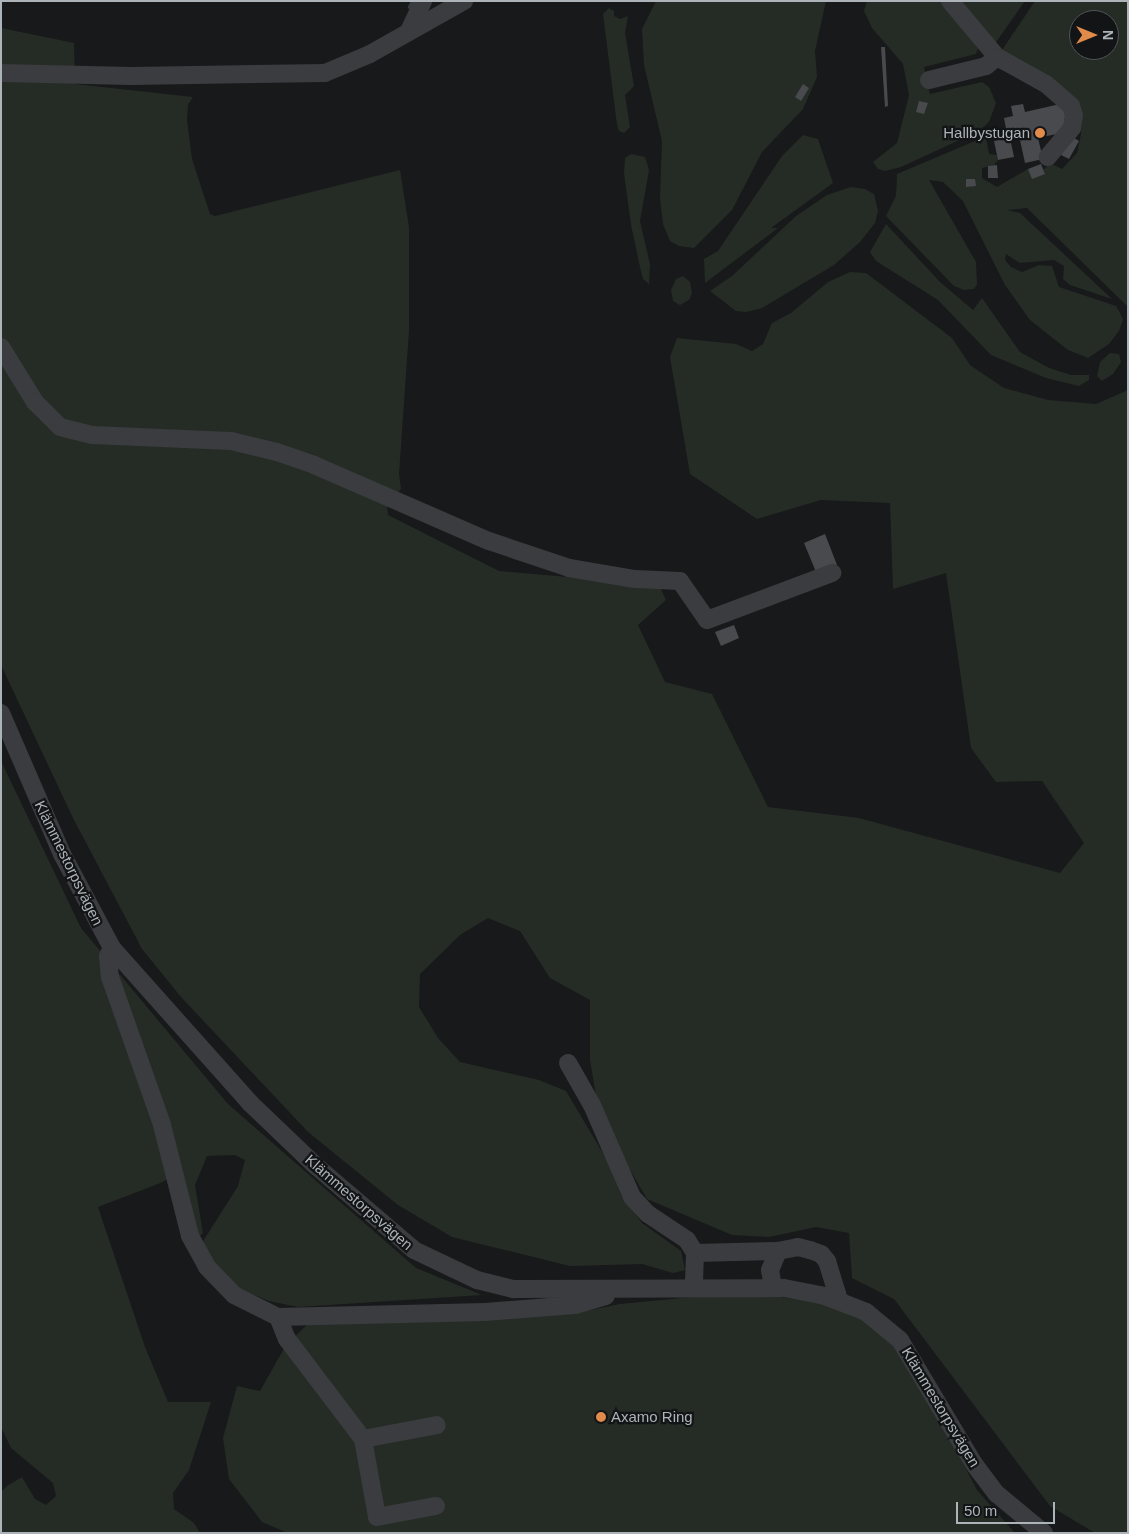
<!DOCTYPE html>
<meta charset="utf-8">
<style>
body{margin:0}
#map{position:relative;width:1129px;height:1534px;overflow:hidden;background:#18191a;font-family:Arial,sans-serif}
div>[style]{position:absolute}
[style*='--x']{left:calc(var(--x)*1px);top:calc(var(--y)*1px);width:calc(var(--w)*1px);rotate:calc(var(--a)*1deg)}
.green>*{inset:0;background:#252c25}
.stream>*{height:4px;margin:-2px;padding:0 2px;transform-origin:2px;border-radius:2px;background:#333e42}
.building>*{inset:0;background:#484a4d}
.minor>*{height:18px;margin:-9px;padding:0 9px;transform-origin:9px;border-radius:9px;background:#3a3c3f}
.dots>*{width:14px;height:14px;translate:-50% -50%;box-sizing:border-box;border:2px solid #131415;border-radius:50%}
span{translate:-50% -50%;white-space:nowrap;text-align:center;line-height:1.15;-webkit-text-stroke:4.5px #131415;paint-order:stroke}
.poi-label{font-size:15px;color:#acb3b9}
.right{translate:-100% -50%;text-align:right}
.left{translate:0 -50%;text-align:left}
.street-label{font-size:15px;color:#acb3b9}
.frame{position:absolute;inset:0;border:2px solid #acb3b9;pointer-events:none}
.north{position:absolute;left:1069px;top:10px;width:50px;height:50px;box-sizing:border-box;background:#131415;border:1px solid #505457;border-radius:50%;rotate:90deg;font-size:14px;font-weight:700;line-height:20px;text-align:center;color:#acb3b9}
.north::after{content:'';display:block;margin:auto;width:18px;height:22px;background:#e08b4b;clip-path:polygon(50% 0,100% 100%,50% 72%,0 100%)}
.scale{position:absolute;left:956px;top:1502px;width:99px;height:22px;box-sizing:border-box;border:2px solid #acb3b9;border-top:0;padding-left:6px;font-size:15px;line-height:18px;white-space:nowrap;color:#acb3b9;-webkit-text-stroke:4px #131415;paint-order:stroke}
</style>
<div id="map">
<div class="green">
<div style="clip-path:polygon(656px 1px,826px 1px,815px 51px,817px 77px,803px 109px,762px 152px,732px 210px,694px 248px,679px 246px,670px 241px,663px 224px,660px 198px,662px 141px,644px 65px,642px 29px)"></div>
<div style="clip-path:polygon(867px 1px,941px 1px,978px 48px,976px 54px,924px 67px,930px 94px,982px 82px,989px 87px,996px 103px,989px 122px,979px 131px,901px 167px,885px 171px,878px 169px,873px 162px,897px 143px,909px 95px,903px 64px,872px 28px,864px 11px)"></div>
<div style="clip-path:polygon(955px 1px,1025px 1px,994px 45px)"></div>
<div style="clip-path:polygon(evenodd,1035px 1px,1128px 1px,1128px 307px,1027px 208px,1007px 210px,1020px 213px,1112px 299px,1070px 285px,1063px 279px,1064px 266px,1054px 260px,1020px 263px,1006px 254px,1005px 260px,1011px 267px,1022px 272px,1039px 265px,1052px 266px,1059px 287px,1116px 306px,1120px 313px,1123px 320px,1119px 331px,1109px 344px,1088px 358px,1068px 350px,1030px 320px,1005px 285px,963px 201px,943px 182px,929px 180px,976px 262px,977px 284px,974px 289px,964px 290px,954px 286px,886px 216px,896px 196px,897px 174px,982px 138px,986px 138px,989px 154px,997px 155px,998px 160px,994px 165px,982px 168px,982px 178px,997px 187px,1028px 169px,1045px 174px,1043px 170px,1050px 163px,1062px 169px,1077px 153px,1081px 134px,1079px 116px,1002px 50px,1035px 1px,1079px 20px,1109px 20px,1109px 50px,1079px 50px,1079px 20px)"></div>
<div style="clip-path:polygon(609px 8px,614px 11px,614px 16px,620px 19px,628px 16px,625px 33px,634px 86px,625px 95px,630px 127px,624px 133px,619px 131px,617px 125px,603px 14px)"></div>
<div style="clip-path:polygon(1px 28px,74px 43px,75px 84px,193px 97px,188px 105px,187px 120px,192px 159px,210px 214px,215px 216px,400px 170px,409px 227px,409px 331px,399px 474px,401px 489px,387px 504px,388px 515px,499px 571px,659px 585px,666px 600px,638px 625px,665px 682px,712px 694px,768px 807px,859px 818px,1060px 873px,1084px 843px,1042px 781px,996px 782px,971px 748px,946px 573px,893px 589px,890px 503px,821px 500px,757px 519px,690px 474px,670px 357px,677px 338px,736px 344px,752px 351px,763px 344px,772px 323px,791px 313px,828px 282px,850px 272px,866px 273px,952px 338px,970px 365px,1004px 388px,1048px 400px,1096px 404px,1128px 390px,1128px 1533px,1095px 1533px,1050px 1506px,894px 1299px,852px 1278px,849px 1233px,816px 1227px,769px 1237px,732px 1235px,647px 1199px,600px 1119px,590px 1060px,590px 1000px,550px 978px,520px 931px,488px 918px,460px 935px,420px 974px,419px 1007px,438px 1038px,460px 1062px,539px 1080px,566px 1091px,607px 1160px,621px 1195px,642px 1223px,681px 1251px,685px 1270px,673px 1273px,642px 1264px,570px 1266px,452px 1237px,398px 1205px,308px 1132px,181px 997px,142px 949px,73px 818px,1px 665px)"></div>
<div style="clip-path:polygon(803px 135px,818px 139px,833px 183px,771px 228px,778px 228px,705px 283px,704px 259px,718px 251px,782px 156px)"></div>
<div style="clip-path:polygon(631px 154px,645px 157px,649px 170px,640px 221px,650px 264px,649px 284px,643px 279px,640px 267px,631px 225px,624px 173px,625px 158px)"></div>
<div style="clip-path:polygon(851px 187px,865px 189px,874px 194px,878px 211px,875px 223px,860px 242px,834px 265px,762px 308px,746px 312px,736px 311px,710px 291px,732px 276px,796px 216px,827px 195px)"></div>
<div style="clip-path:polygon(886px 224px,940px 282px,973px 310px,982px 298px,1020px 352px,1049px 368px,1071px 375px,1089px 375px,1089px 380px,1079px 386px,1046px 378px,991px 355px,938px 300px,876px 261px,870px 252px)"></div>
<div style="clip-path:polygon(683px 276px,690px 282px,692px 293px,689px 300px,680px 305px,673px 301px,671px 290px,676px 279px)"></div>
<div style="clip-path:polygon(1110px 353px,1119px 354px,1121px 362px,1113px 374px,1102px 381px,1097px 376px,1100px 362px)"></div>
<div style="clip-path:polygon(1px 761px,81px 928px,228px 1104px,416px 1268px,482px 1295px,298px 1307px,269px 1301px,230px 1285px,200px 1246px,238px 1186px,245px 1160px,235px 1155px,207px 1156px,195px 1185px,203px 1233px,197px 1239px,180px 1173px,158px 1184px,98px 1207px,145px 1347px,168px 1402px,211px 1402px,189px 1470px,173px 1493px,174px 1509px,194px 1523px,200px 1533px,1px 1533px,1px 1492px,7px 1486px,22px 1477px,35px 1499px,46px 1505px,56px 1496px,53px 1483px,11px 1448px,1px 1427px)"></div>
<div style="clip-path:polygon(768px 1295px,837px 1306px,857px 1313px,905px 1353px,977px 1490px,1015px 1533px,288px 1533px,262px 1522px,229px 1479px,223px 1438px,237px 1386px,260px 1391px,286px 1345px,309px 1323px,576px 1313px,620px 1304px,693px 1297px)"></div>
</div>
<div class="stream">
<div style="--x:410;--y:7;--w:7;--a:-63"></div>
</div>
<div class="building">
<div style="clip-path:polygon(881px 47px,885px 47px,888px 106px,885px 107px)"></div>
<div style="clip-path:polygon(803px 84px,809px 88px,801px 101px,795px 97px)"></div>
<div style="clip-path:polygon(919px 101px,928px 103px,924px 114px,916px 112px)"></div>
<div style="clip-path:polygon(1023px 104px,1025px 112px,1060px 104px,1069px 118px,1064px 119px,1066px 132px,1038px 138px,1043px 159px,1025px 163px,1018px 131px,1007px 134px,1004px 118px,1013px 116px,1011px 106px)"></div>
<div style="clip-path:polygon(1071px 136px,1079px 141px,1069px 159px,1061px 155px)"></div>
<div style="clip-path:polygon(1010px 138px,1014px 157px,998px 160px,994px 141px)"></div>
<div style="clip-path:polygon(1041px 164px,1045px 174px,1032px 179px,1028px 169px)"></div>
<div style="clip-path:polygon(997px 165px,998px 178px,988px 178px,988px 166px)"></div>
<div style="clip-path:polygon(966px 179px,975px 179px,976px 186px,966px 187px)"></div>
<div style="clip-path:polygon(825px 534px,837px 565px,816px 572px,804px 543px)"></div>
<div style="clip-path:polygon(734px 625px,739px 638px,721px 646px,715px 632px)"></div>
</div>
<div class="minor">
<div style="--x:950;--y:1;--w:73;--a:50"></div>
<div style="--x:997;--y:57;--w:56;--a:28.9"></div>
<div style="--x:1046;--y:84;--w:33;--a:41"></div>
<div style="--x:1071;--y:106;--w:9;--a:72"></div>
<div style="--x:1074;--y:115;--w:13;--a:99"></div>
<div style="--x:1072;--y:128;--w:38;--a:130"></div>
<div style="--x:410;--y:29;--w:31;--a:-65"></div>
<div style="--x:1;--y:73;--w:130;--a:1.3"></div>
<div style="--x:131;--y:76;--w:194;--a:-0.9"></div>
<div style="--x:325;--y:73;--w:49;--a:-22.9"></div>
<div style="--x:370;--y:54;--w:108;--a:-29.4"></div>
<div style="--x:929;--y:80;--w:59;--a:-13.8"></div>
<div style="--x:986;--y:66;--w:14;--a:-39"></div>
<div style="--x:1;--y:347;--w:65;--a:58.3"></div>
<div style="--x:35;--y:402;--w:35;--a:45"></div>
<div style="--x:60;--y:427;--w:33;--a:14"></div>
<div style="--x:92;--y:435;--w:139;--a:2.5"></div>
<div style="--x:231;--y:441;--w:47;--a:13.4"></div>
<div style="--x:277;--y:452;--w:39;--a:19"></div>
<div style="--x:314;--y:465;--w:191;--a:23.5"></div>
<div style="--x:489;--y:541;--w:84;--a:18.6"></div>
<div style="--x:569;--y:568;--w:67;--a:9.5"></div>
<div style="--x:635;--y:579;--w:45;--a:2.5"></div>
<div style="--x:680;--y:581;--w:47;--a:55.3"></div>
<div style="--x:707;--y:620;--w:134;--a:-20.6"></div>
<div style="--x:1;--y:713;--w:154;--a:66.6"></div>
<div style="--x:62;--y:854;--w:106;--a:62"></div>
<div style="--x:112;--y:948;--w:208;--a:48.3"></div>
<div style="--x:250;--y:1103;--w:91;--a:43.7"></div>
<div style="--x:316;--y:1166;--w:129;--a:40.6"></div>
<div style="--x:414;--y:1250;--w:70;--a:25.5"></div>
<div style="--x:477;--y:1280;--w:38;--a:14"></div>
<div style="--x:514;--y:1289;--w:270;--a:-0.2"></div>
<div style="--x:784;--y:1288;--w:42;--a:11"></div>
<div style="--x:825;--y:1296;--w:44;--a:21.3"></div>
<div style="--x:866;--y:1312;--w:44;--a:39.5"></div>
<div style="--x:900;--y:1340;--w:144;--a:59.2"></div>
<div style="--x:974;--y:1464;--w:38;--a:53"></div>
<div style="--x:997;--y:1494;--w:61;--a:39.7"></div>
<div style="--x:112;--y:948;--w:9;--a:117"></div>
<div style="--x:108;--y:956;--w:21;--a:85"></div>
<div style="--x:110;--y:977;--w:157;--a:70.6"></div>
<div style="--x:162;--y:1125;--w:114;--a:75.8"></div>
<div style="--x:190;--y:1236;--w:35;--a:61"></div>
<div style="--x:207;--y:1267;--w:39;--a:46"></div>
<div style="--x:234;--y:1295;--w:49;--a:26.6"></div>
<div style="--x:278;--y:1317;--w:207;--a:-1.4"></div>
<div style="--x:485;--y:1312;--w:90;--a:-4.4"></div>
<div style="--x:575;--y:1305;--w:32;--a:-16"></div>
<div style="--x:568;--y:1063;--w:48;--a:60.3"></div>
<div style="--x:592;--y:1105;--w:100;--a:66.5"></div>
<div style="--x:632;--y:1197;--w:23;--a:47"></div>
<div style="--x:648;--y:1214;--w:47;--a:33.7"></div>
<div style="--x:687;--y:1240;--w:15;--a:58"></div>
<div style="--x:695;--y:1253;--w:35;--a:92"></div>
<div style="--x:695;--y:1253;--w:83;--a:-1.4"></div>
<div style="--x:778;--y:1251;--w:20;--a:-11"></div>
<div style="--x:798;--y:1247;--w:12;--a:14"></div>
<div style="--x:810;--y:1250;--w:12;--a:20"></div>
<div style="--x:821;--y:1254;--w:9;--a:49"></div>
<div style="--x:827;--y:1261;--w:41;--a:72.9"></div>
<div style="--x:773;--y:1287;--w:17;--a:-100"></div>
<div style="--x:770;--y:1270;--w:21;--a:-67"></div>
<div style="--x:278;--y:1317;--w:24;--a:68"></div>
<div style="--x:287;--y:1339;--w:126;--a:52.8"></div>
<div style="--x:363;--y:1439;--w:79;--a:79.8"></div>
<div style="--x:377;--y:1517;--w:60;--a:-10.6"></div>
<div style="--x:363;--y:1439;--w:75;--a:-10.7"></div>
</div>
<div class="dots">
<div style="left:1040px;top:133px;background:#e08b4b"></div>
<div style="left:601px;top:1417px;background:#e08b4b"></div>
</div>
<div class="poi-label">
<span class="right" style="left:1030px;top:133px">Hallbystugan</span>
<span class="left" style="left:611px;top:1417px">Axamo Ring</span>
</div>
<div class="street-label">
<span style="left:69px;top:863px;rotate:64deg">Klämmestorpsvägen</span>
<span style="left:359px;top:1202px;rotate:41deg">Klämmestorpsvägen</span>
<span style="left:941px;top:1407px;rotate:59deg">Klämmestorpsvägen</span>
</div>
<div class="frame"></div>
<div class="north">N</div>
<div class="scale">50 m</div>
</div>
